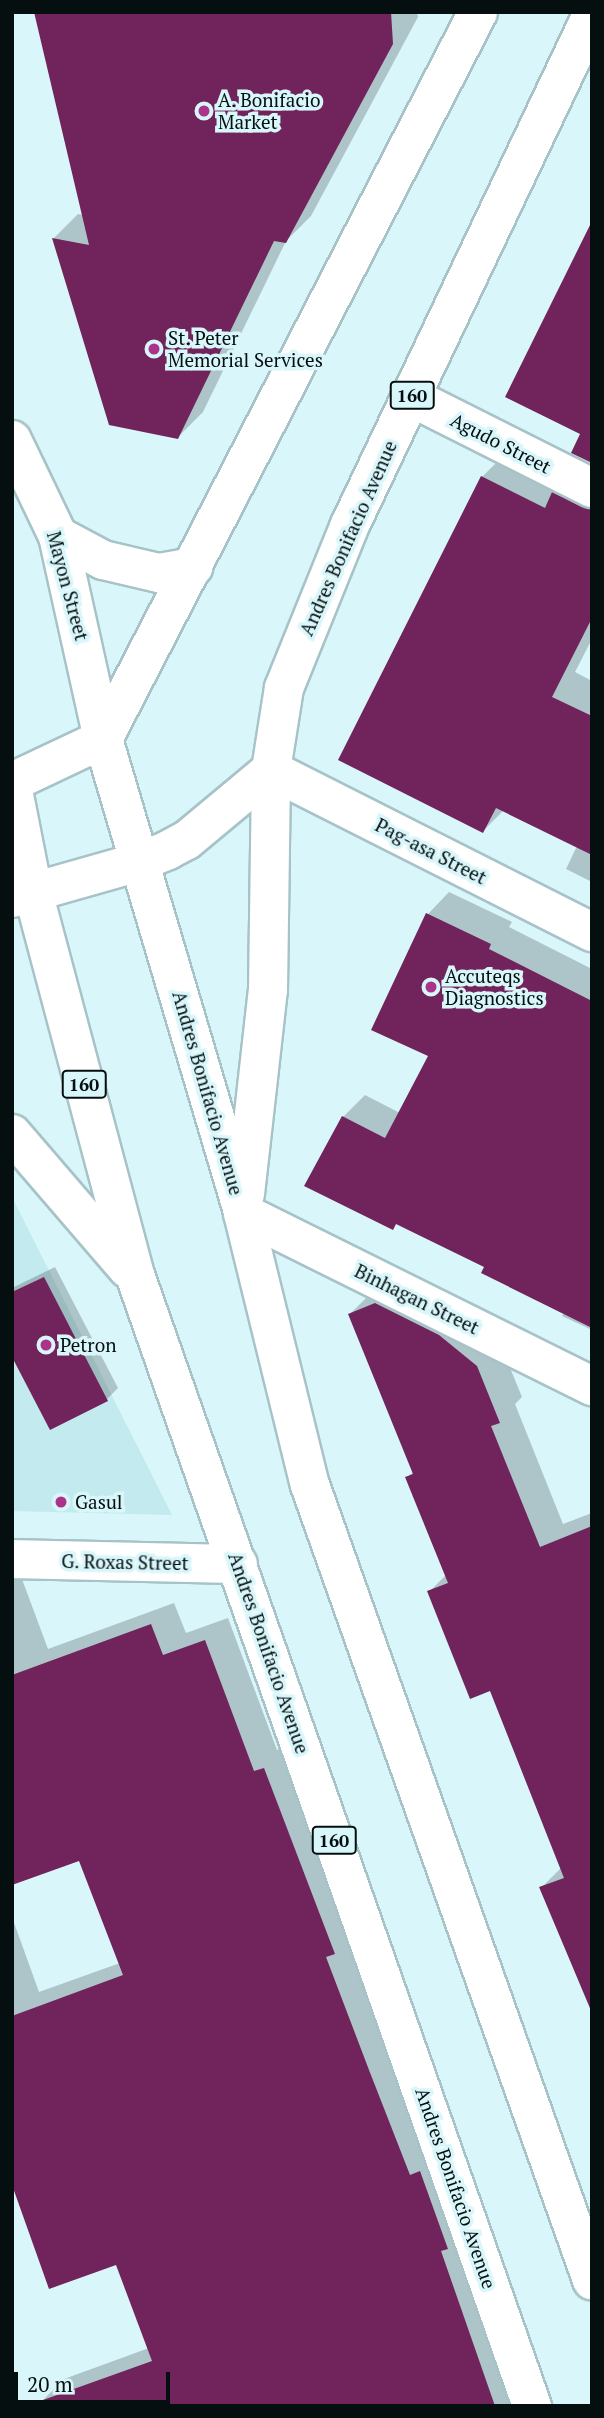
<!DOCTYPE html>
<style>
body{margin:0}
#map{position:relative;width:604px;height:2418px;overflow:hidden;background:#d9f6fa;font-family:"PT Serif",serif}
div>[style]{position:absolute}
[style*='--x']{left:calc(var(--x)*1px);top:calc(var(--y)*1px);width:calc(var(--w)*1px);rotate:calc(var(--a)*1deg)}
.built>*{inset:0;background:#c3eaee}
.shadow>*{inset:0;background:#0003}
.building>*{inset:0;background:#71235b}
.roads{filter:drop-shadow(2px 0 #a7c3c7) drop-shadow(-2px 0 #a7c3c7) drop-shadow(0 2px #a7c3c7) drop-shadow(0 -2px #a7c3c7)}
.minor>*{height:38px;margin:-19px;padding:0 19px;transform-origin:19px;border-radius:19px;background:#fff}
.major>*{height:38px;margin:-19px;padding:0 19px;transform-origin:19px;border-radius:19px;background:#fff}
.dots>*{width:19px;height:19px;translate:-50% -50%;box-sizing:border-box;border:4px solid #d9f6fa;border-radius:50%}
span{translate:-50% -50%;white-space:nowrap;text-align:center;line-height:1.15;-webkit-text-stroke:7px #d9f6fa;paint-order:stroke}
.shield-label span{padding:2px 5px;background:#d9f6fa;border:2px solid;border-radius:5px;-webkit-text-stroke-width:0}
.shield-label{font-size:18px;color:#050f10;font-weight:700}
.poi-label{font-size:19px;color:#050f10}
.left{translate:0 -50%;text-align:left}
.street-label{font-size:19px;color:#050f10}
.frame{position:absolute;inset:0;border:14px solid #050f10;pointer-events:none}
.scale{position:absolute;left:14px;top:2372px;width:156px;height:32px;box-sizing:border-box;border:4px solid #050f10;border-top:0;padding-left:9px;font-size:21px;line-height:24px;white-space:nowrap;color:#050f10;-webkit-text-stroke:5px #d9f6fa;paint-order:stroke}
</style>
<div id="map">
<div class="built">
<div style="clip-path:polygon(12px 1197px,172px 1515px,12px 1511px)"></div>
</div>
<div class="shadow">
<div style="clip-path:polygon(36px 12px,417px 12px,418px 17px,311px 216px,286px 241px,203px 412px,178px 437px,54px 238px,78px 214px,84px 215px)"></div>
<div style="clip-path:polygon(506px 453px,592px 495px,592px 639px,575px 672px,592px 681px,592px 882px,566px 869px,577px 846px,504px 810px,483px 831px,482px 477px)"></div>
<div style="clip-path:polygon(449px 892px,512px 922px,509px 927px,592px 969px,592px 1330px,562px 1316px,564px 1313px,486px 1267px,398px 1222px,392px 1228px,343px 1117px,365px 1095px,400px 1113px,430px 1055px,428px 914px)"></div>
<div style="clip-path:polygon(55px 1267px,118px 1388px,107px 1399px,12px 1353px,12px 1288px)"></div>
<div style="clip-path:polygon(374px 1290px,500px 1343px,522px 1397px,515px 1404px,563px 1524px,592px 1513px,592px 1976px,541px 1888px,562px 1867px,490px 1688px,429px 1592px,446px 1575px,407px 1478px,414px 1471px,350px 1314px)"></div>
<div style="clip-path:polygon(19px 1571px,48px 1649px,174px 1603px,186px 1633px,228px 1618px,277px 1750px,287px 1746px,531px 2406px,42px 2406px,41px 2402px,64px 2379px,149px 2348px,117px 2263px,12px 2180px,12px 1917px,39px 1992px,120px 1963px,80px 1858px,12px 1883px,12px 1573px)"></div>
</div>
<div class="building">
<div style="clip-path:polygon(34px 12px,391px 12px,393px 44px,286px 243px,274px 241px,178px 439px,109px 425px,52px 238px,89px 245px)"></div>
<div style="clip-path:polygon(592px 221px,592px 463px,571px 453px,580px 434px,505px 397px)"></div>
<div style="clip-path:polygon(481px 476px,545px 508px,552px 492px,592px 510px,592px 618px,552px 697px,592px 716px,592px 855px,496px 808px,483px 833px,338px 760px)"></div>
<div style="clip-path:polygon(426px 913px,491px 944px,489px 949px,592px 1001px,592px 1328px,481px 1273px,484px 1267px,396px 1224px,393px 1230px,304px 1186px,342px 1116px,385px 1138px,428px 1056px,371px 1030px)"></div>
<div style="clip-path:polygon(44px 1277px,108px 1401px,50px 1430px,12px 1357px,12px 1292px)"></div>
<div style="clip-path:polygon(375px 1303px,439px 1335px,477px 1366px,500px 1423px,491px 1426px,540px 1547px,592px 1526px,592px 2013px,539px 1887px,564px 1878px,490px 1691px,470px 1699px,427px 1591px,448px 1583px,405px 1477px,413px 1474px,348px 1314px)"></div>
<div style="clip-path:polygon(151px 1624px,163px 1655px,205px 1640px,254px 1771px,264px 1768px,335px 1954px,326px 1957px,369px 2070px,410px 2175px,420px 2171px,448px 2249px,441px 2251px,495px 2406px,44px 2406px,43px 2400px,152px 2361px,116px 2265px,49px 2289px,12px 2185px,12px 2016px,123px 1975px,79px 1861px,12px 1885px,12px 1675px)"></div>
</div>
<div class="roads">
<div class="minor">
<div style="--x:411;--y:397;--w:203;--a:26.7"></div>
<div style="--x:271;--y:770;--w:360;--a:26.8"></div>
<div style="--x:243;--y:1213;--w:390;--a:26.4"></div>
<div style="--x:12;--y:1559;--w:226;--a:1.3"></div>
</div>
<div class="major">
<div style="--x:12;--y:440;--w:106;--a:64.4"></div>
<div style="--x:58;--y:536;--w:208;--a:77.5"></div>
<div style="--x:103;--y:739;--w:494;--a:73.5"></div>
<div style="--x:243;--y:1213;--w:280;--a:76.2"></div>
<div style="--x:310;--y:1485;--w:844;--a:70.47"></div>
<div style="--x:58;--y:536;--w:51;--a:28.1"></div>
<div style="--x:103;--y:560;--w:57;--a:13.1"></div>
<div style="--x:159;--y:573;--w:35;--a:-10"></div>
<div style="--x:12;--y:782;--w:101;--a:-25.3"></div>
<div style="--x:103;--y:739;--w:818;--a:-62.71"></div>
<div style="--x:12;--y:785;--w:109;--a:78.9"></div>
<div style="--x:33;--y:892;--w:396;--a:75.1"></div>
<div style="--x:135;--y:1275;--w:1199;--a:70.66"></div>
<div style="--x:12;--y:898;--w:132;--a:-15.8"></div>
<div style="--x:139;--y:862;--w:31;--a:-22"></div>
<div style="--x:168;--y:850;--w:21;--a:-28"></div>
<div style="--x:187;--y:840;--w:109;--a:-39.8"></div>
<div style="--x:12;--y:1134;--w:178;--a:49.3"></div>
<div style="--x:245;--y:1194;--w:205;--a:-83.6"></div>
<div style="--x:268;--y:990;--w:220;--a:-89.2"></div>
<div style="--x:271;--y:770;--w:83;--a:-81"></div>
<div style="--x:284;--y:688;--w:174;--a:-68"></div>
<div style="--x:349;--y:527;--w:567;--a:-64.61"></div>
</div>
</div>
<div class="dots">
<div style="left:204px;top:111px;background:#ab348a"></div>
<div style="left:154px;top:349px;background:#ab348a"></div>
<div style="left:431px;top:987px;background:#ab348a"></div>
<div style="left:46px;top:1345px;background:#ab348a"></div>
<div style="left:61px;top:1502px;background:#ab348a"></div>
</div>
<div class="shield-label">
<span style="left:412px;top:395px">160</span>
<span style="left:84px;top:1084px">160</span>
<span style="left:334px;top:1840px">160</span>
</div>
<div class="poi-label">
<span class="left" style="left:218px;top:111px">A. Bonifacio<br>Market</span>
<span class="left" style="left:168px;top:349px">St. Peter<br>Memorial Services</span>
<span class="left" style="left:445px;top:987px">Accuteqs<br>Diagnostics</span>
<span class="left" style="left:60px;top:1345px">Petron</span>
<span class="left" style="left:75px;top:1502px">Gasul</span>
</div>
<div class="street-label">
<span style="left:501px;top:443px;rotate:27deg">Agudo Street</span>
<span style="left:348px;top:538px;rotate:-66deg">Andres Bonifacio Avenue</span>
<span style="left:68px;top:586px;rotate:75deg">Mayon Street</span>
<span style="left:431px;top:851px;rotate:27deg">Pag-asa Street</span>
<span style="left:208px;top:1093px;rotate:74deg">Andres Bonifacio Avenue</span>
<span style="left:417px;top:1299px;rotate:26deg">Binhagan Street</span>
<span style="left:125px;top:1562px;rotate:1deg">G. Roxas Street</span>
<span style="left:269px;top:1653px;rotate:71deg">Andres Bonifacio Avenue</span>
<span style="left:456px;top:2188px;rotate:71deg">Andres Bonifacio Avenue</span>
</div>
<div class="frame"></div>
<div class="scale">20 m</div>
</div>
